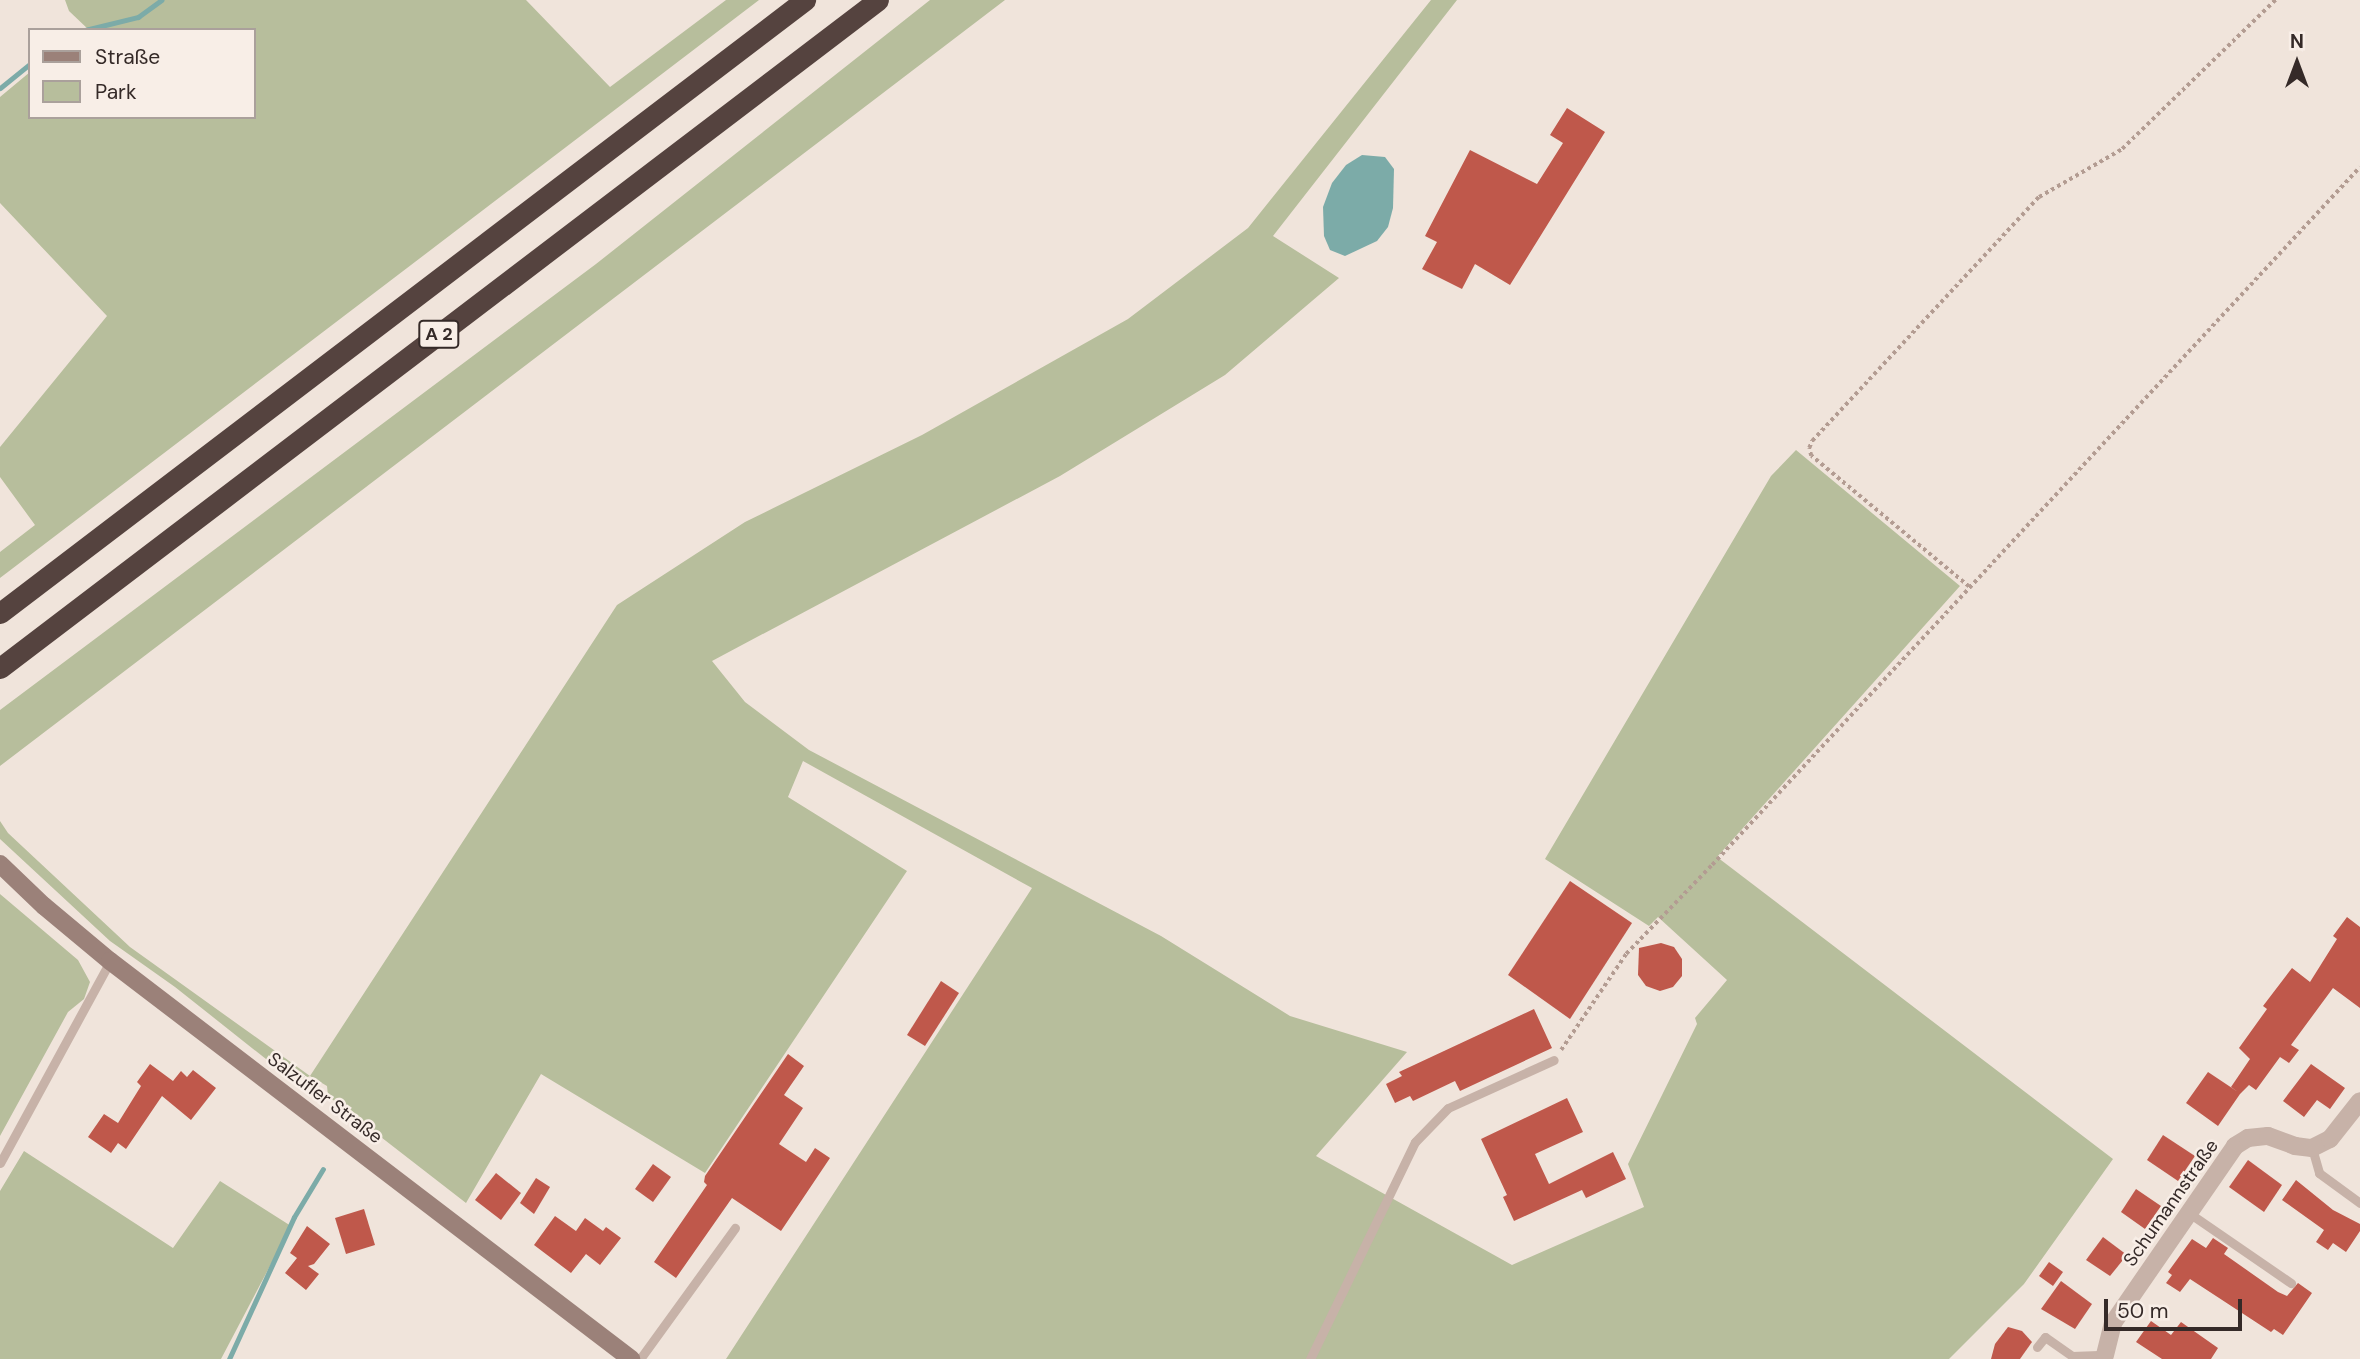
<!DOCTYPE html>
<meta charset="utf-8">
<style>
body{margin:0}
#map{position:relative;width:2360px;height:1359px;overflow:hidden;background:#f0e4db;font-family:"DM Sans",sans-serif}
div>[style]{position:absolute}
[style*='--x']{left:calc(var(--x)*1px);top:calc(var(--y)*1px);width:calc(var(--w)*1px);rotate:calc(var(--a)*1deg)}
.green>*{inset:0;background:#b7be9c}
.water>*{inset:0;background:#7caba8}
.stream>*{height:5px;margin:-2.5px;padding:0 2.5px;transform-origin:2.5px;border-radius:2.5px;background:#7caba8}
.building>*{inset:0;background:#bf584b}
.path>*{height:3.5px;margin-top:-1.75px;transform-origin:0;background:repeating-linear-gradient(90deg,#b39c92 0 3.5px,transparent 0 7px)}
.lane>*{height:9px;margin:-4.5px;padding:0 4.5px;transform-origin:4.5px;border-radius:4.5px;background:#c7b2a8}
.street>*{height:18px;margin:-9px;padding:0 9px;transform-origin:9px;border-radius:9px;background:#c7b2a8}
.secondary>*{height:18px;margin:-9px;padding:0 9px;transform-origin:9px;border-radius:9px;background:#9b8179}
.highway>*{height:21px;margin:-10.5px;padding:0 10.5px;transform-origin:10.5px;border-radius:10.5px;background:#55433f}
span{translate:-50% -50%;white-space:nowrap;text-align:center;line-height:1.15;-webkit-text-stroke:5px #f8eee7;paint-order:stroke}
.shield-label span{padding:2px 5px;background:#f8eee7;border:2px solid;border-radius:5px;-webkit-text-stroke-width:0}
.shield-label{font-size:18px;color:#352a28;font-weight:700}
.street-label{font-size:19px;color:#352a28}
.legend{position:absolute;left:28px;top:28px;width:228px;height:91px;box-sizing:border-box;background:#f8eee7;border:2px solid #aaa09b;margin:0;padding:9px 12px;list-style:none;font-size:21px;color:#352a28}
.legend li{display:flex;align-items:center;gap:14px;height:35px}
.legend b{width:35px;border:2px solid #aaa09b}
.north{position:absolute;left:2262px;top:28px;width:70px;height:70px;-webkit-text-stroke:5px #f8eee7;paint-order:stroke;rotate:0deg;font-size:19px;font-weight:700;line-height:28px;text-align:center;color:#352a28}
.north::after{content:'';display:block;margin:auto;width:24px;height:32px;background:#352a28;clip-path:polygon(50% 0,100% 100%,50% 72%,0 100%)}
.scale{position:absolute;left:2104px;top:1299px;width:138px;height:32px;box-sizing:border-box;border:4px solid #352a28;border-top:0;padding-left:9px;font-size:21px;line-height:24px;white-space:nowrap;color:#352a28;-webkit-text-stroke:5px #f8eee7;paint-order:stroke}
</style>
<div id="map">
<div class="green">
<div style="clip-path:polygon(65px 0,526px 0,610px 87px,726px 0,759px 0,0 578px,0 552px,35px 525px,0 477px,0 447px,107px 316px,0 203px,0 97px,30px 72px,30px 117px,254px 117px,254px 30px,89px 30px,69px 11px)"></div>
<div style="clip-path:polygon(930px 0,1005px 0,0 766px,0 710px,596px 264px)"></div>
<div style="clip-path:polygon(1431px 0,1457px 0,1273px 236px,1339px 278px,1225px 375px,1060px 476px,712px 661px,745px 702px,809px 750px,1161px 936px,1290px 1016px,1407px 1052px,1316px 1156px,1512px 1265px,1644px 1207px,1628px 1164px,1697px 1024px,1695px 1018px,1727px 980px,1658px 917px,1649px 926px,1545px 859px,1771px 476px,1796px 450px,1960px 586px,1717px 857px,2113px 1159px,2024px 1284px,1949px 1359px,726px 1359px,1032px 888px,803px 761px,788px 797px,907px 871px,705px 1173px,541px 1074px,466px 1203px,328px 1096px,327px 1086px,310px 1076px,295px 1082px,175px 987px,110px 941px,0 839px,0 821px,8px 833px,130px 947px,310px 1076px,617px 605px,745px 522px,922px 435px,1128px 319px,1248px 228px)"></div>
<div style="clip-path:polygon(0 894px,78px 960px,90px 982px,84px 999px,68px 1012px,0 1136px)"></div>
<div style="clip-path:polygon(24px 1151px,173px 1248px,220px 1181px,291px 1226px,221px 1359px,0 1359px,0 1191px)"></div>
</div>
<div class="water">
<div style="clip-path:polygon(1362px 155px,1385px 157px,1394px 169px,1393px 208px,1388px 227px,1377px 241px,1345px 256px,1330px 250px,1324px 236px,1323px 207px,1332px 183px,1346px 165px)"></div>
</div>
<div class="stream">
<div style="--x:85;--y:30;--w:55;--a:-13.8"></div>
<div style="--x:138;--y:17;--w:29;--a:-36"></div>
<div style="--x:0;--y:88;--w:38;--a:-39"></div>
<div style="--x:229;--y:1359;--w:156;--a:-65.4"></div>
<div style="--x:294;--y:1217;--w:56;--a:-58.9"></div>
</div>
<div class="building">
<div style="clip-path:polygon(1567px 108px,1605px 132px,1510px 285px,1475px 264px,1462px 289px,1422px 269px,1437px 242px,1425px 236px,1470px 150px,1537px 184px,1563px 143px,1550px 135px)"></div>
<div style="clip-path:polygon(1570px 881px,1632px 923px,1570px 1019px,1508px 975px)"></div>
<div style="clip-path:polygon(2347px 917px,2360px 927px,2360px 1008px,2333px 988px,2291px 1045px,2299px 1050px,2289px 1063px,2280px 1057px,2256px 1090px,2249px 1085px,2240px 1094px,2218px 1126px,2186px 1103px,2208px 1072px,2238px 1092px,2231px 1087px,2250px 1059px,2239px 1048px,2267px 1009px,2263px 1006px,2292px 968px,2310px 982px,2337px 939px,2333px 936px)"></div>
<div style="clip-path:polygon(1661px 943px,1674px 947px,1682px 959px,1682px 976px,1673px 987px,1660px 991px,1646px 986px,1638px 975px,1639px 948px)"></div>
<div style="clip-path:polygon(941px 981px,959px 993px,925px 1046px,907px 1035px)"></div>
<div style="clip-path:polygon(1534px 1009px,1552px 1048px,1460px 1091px,1455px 1081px,1413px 1101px,1410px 1096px,1395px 1103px,1386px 1084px,1402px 1076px,1399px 1072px)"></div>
<div style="clip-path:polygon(788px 1054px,804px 1066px,784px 1095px,803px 1108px,779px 1144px,806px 1162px,815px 1148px,830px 1158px,781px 1231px,732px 1198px,676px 1278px,654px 1262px,707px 1185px,704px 1182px,705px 1176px)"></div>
<div style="clip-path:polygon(150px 1064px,173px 1081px,181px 1071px,187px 1077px,193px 1070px,216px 1088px,191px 1120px,162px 1096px,126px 1149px,118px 1143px,111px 1153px,88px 1137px,104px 1114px,118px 1123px,141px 1086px,137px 1082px)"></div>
<div style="clip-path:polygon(2311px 1064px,2345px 1088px,2330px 1109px,2317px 1100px,2304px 1117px,2283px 1101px)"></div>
<div style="clip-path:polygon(1567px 1098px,1583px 1132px,1535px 1154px,1549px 1184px,1613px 1152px,1626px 1179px,1586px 1198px,1582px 1190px,1514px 1221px,1503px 1197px,1507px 1195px,1481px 1139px)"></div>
<div style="clip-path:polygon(2163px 1135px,2195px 1156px,2178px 1181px,2147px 1160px)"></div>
<div style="clip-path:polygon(2248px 1160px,2282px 1185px,2264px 1212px,2229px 1187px)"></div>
<div style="clip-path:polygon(653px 1164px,671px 1177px,653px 1202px,635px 1189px)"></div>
<div style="clip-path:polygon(496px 1173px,521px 1193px,501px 1220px,475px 1200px)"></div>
<div style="clip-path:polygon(536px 1178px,550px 1187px,534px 1214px,520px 1203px)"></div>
<div style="clip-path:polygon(2296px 1180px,2333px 1210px,2360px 1224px,2360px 1231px,2346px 1252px,2333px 1243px,2328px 1250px,2316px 1242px,2324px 1230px,2282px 1200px)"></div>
<div style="clip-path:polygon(2136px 1189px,2161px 1206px,2145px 1229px,2121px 1212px)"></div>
<div style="clip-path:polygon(364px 1209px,375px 1245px,346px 1254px,335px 1218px)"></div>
<div style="clip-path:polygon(555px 1216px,576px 1231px,585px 1218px,603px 1231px,606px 1227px,621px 1238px,600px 1265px,586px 1254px,571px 1273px,534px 1245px)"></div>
<div style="clip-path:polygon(307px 1226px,330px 1244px,314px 1264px,308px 1266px,319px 1274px,306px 1290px,285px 1273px,297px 1258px,290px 1253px)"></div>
<div style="clip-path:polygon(2103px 1237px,2127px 1255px,2110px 1276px,2086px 1260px)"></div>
<div style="clip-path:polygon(2213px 1238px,2228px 1248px,2224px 1254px,2278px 1292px,2287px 1296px,2298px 1283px,2312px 1293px,2283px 1335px,2274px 1329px,2271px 1332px,2190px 1279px,2180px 1292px,2166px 1283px,2172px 1275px,2168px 1272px,2192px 1239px,2206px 1248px)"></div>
<div style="clip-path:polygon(2049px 1262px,2063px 1272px,2053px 1286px,2039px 1276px)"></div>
<div style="clip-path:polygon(2061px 1281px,2092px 1304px,2075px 1329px,2041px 1309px)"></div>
<div style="clip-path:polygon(2151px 1321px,2171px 1335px,2181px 1322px,2218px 1348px,2211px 1359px,2162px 1359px,2136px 1342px)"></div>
<div style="clip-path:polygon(2008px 1327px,2022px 1331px,2032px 1342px,2020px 1359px,1991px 1359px,1995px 1344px)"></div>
</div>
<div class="path">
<div style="--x:1969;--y:587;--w:205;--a:-140.3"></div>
<div style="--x:1811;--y:456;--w:8;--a:-104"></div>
<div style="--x:1809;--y:448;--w:8;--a:-67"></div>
<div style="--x:1812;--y:441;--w:333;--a:-47.1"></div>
<div style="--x:2039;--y:197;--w:96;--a:-30"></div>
<div style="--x:2122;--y:149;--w:214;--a:-44.2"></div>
<div style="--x:1561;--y:1050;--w:116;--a:-55.9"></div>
<div style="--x:1626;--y:954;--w:124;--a:-46"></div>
<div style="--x:1712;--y:865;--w:952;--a:-47.13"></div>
</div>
<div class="lane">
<div style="--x:2312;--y:1148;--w:26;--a:74"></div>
<div style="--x:2319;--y:1173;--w:51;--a:36.2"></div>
<div style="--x:0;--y:1163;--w:230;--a:-61.4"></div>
<div style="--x:2189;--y:1213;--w:124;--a:34.5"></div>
<div style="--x:2037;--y:1347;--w:13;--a:-51"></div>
<div style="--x:2045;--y:1337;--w:33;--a:35"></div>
<div style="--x:2072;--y:1356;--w:33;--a:-2"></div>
<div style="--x:2105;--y:1355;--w:3;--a:45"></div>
<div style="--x:640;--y:1359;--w:162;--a:-54.1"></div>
<div style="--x:1310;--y:1359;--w:241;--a:-64.2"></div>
<div style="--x:1415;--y:1142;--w:47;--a:-45.9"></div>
<div style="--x:1448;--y:1108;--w:116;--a:-24.4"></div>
</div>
<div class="street">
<div style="--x:2105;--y:1355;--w:33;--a:-76"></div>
<div style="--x:2113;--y:1323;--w:215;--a:-55.4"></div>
<div style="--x:2235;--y:1146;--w:15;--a:-32"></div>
<div style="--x:2248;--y:1138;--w:20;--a:-6"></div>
<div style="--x:2268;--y:1136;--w:29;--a:20"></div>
<div style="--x:2295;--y:1146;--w:17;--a:7"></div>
<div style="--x:2312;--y:1148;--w:20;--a:-27"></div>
<div style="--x:2330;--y:1139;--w:48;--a:-51.7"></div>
</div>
<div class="secondary">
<div style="--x:0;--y:864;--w:61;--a:43.7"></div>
<div style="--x:44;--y:906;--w:86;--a:39.8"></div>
<div style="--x:110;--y:961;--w:656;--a:37.38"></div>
</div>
<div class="highway">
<div style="--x:0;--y:613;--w:1012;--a:-37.29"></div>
<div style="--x:0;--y:668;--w:1103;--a:-37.26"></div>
</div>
<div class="shield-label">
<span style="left:439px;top:334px">A 2</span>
</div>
<div class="street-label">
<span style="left:325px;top:1098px;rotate:37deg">Salzufler Straße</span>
<span style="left:2171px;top:1203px;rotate:-55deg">Schumannstraße</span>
</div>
<ul class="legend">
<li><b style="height:9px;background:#9b8179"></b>Straße</li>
<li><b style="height:19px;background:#b7be9c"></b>Park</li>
</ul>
<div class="north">N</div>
<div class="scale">50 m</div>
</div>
